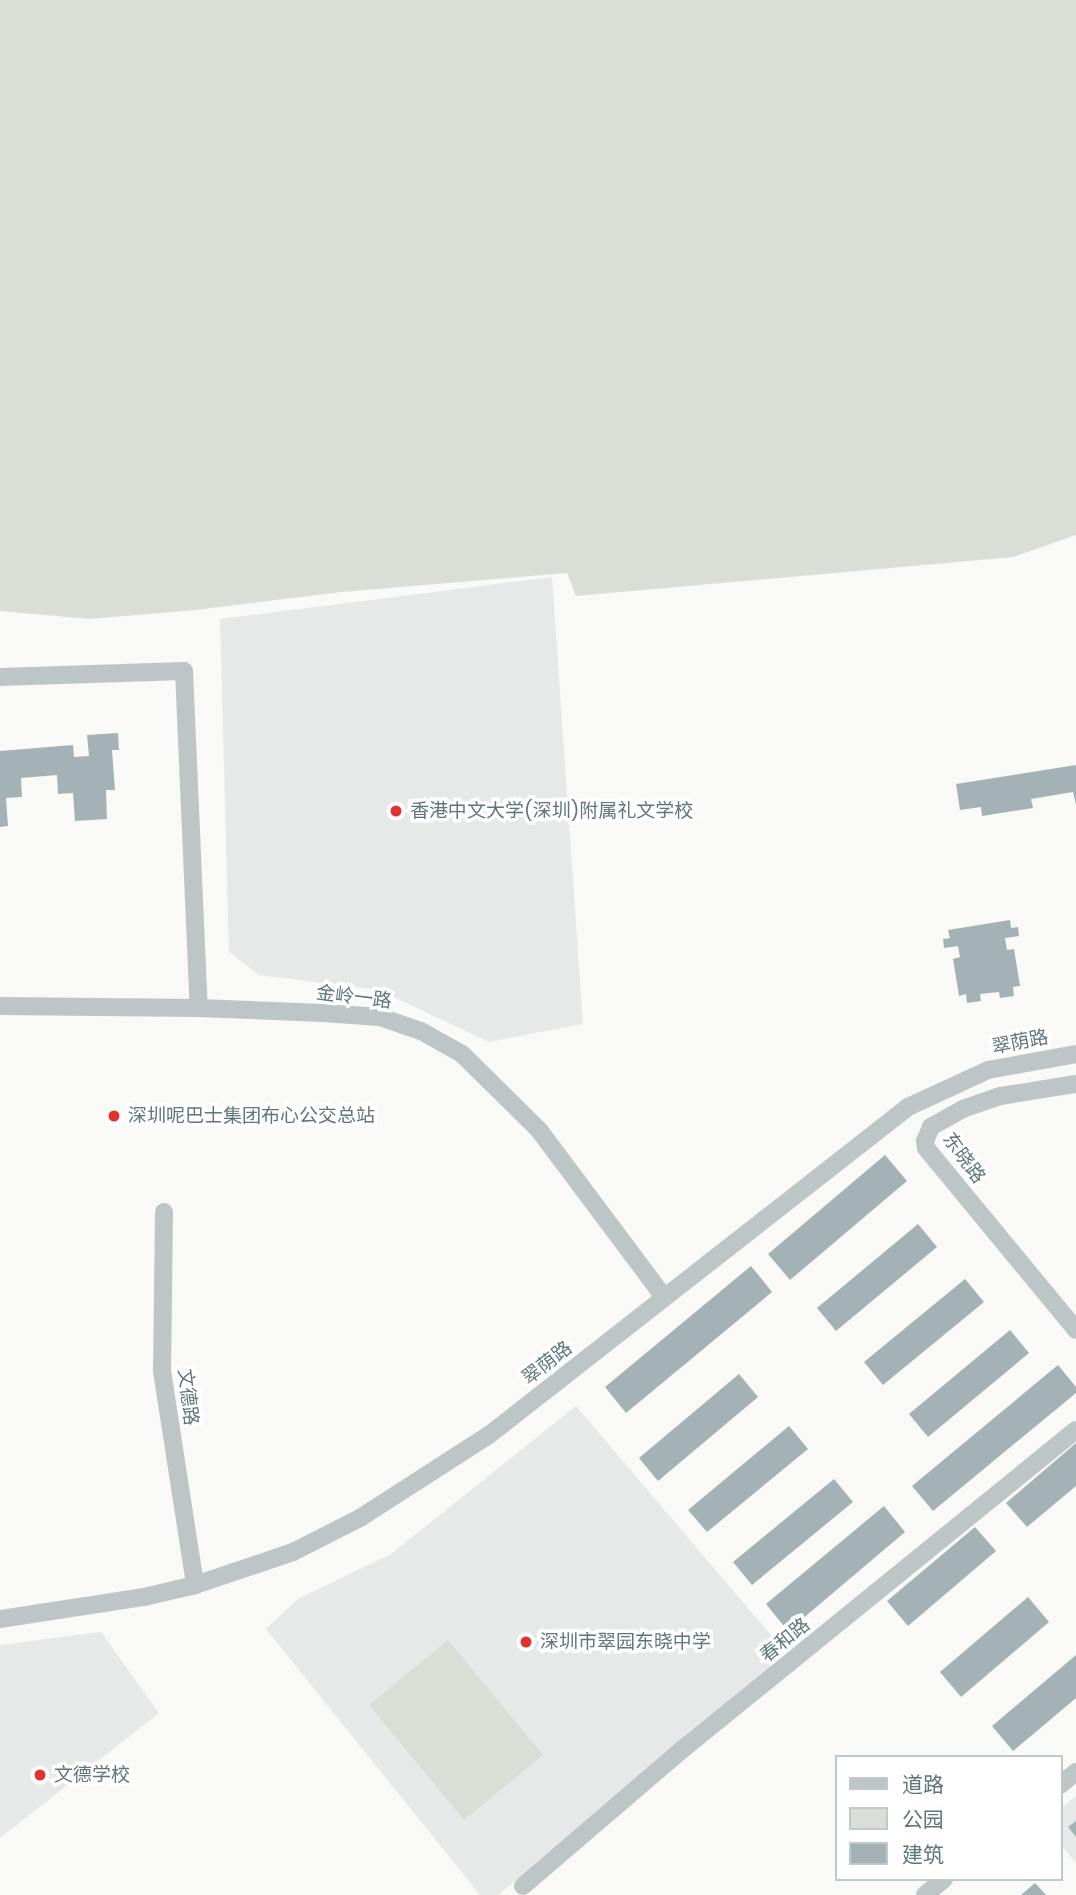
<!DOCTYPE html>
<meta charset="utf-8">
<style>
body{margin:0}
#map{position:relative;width:1076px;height:1895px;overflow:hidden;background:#f9f9f7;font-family:Poppins,"Noto Sans SC",sans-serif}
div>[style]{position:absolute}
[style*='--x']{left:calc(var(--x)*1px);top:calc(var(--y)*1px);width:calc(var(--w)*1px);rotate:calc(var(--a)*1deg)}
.built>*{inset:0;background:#e7e9e8}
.green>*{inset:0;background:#dbded6}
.building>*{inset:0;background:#a5b2b5}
.minor>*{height:18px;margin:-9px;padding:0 9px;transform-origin:9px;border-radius:9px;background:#bec5c7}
.dots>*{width:19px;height:19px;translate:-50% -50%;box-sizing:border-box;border:4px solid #fff;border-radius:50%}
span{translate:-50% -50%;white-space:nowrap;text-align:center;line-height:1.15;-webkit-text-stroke:7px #fff;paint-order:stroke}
.poi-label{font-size:19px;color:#60767c}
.left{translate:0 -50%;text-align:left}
.street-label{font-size:19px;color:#60767c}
.legend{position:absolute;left:835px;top:1755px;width:228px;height:126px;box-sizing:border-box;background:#fff;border:2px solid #bfc8cb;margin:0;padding:9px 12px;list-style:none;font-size:21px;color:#60767c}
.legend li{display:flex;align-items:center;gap:14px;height:35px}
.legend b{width:35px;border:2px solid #bfc8cb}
</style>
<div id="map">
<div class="built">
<div style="clip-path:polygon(552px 577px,583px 1024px,489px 1042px,379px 990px,259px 975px,229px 952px,220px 619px)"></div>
<div style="clip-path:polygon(576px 1406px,787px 1654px,498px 1895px,480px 1895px,266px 1629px,298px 1599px,391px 1554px)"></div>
<div style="clip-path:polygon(101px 1632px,159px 1713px,0 1838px,0 1645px)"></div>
<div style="clip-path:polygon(1076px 1796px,1076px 1863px,1060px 1844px,1060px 1809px)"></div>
</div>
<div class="green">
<div style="clip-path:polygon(0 0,1076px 0,1076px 535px,1013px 557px,576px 596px,567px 573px,342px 592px,196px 610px,90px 619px,0 611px)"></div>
<div style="clip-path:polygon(448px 1640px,543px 1755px,464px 1820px,369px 1705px)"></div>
</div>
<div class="building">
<div style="clip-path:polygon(118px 733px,119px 750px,112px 750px,115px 790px,106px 790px,107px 819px,75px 821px,73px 793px,58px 794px,57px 775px,21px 778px,22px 797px,6px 798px,8px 826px,0 827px,0 751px,73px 745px,74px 757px,89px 756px,87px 735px)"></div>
<div style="clip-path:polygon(1076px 765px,1076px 805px,1073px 792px,1031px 799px,1033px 808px,982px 816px,981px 807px,960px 810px,956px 784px)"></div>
<div style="clip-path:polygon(1010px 920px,1011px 928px,1018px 927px,1019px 936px,1005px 938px,1007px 950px,1014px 949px,1020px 986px,1013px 987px,1014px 996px,1000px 998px,999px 992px,980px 994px,981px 1001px,967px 1003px,966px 994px,959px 996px,953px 959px,960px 957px,958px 946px,944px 948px,943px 939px,950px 938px,948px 930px)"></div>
<div style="clip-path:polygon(885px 1155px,907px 1181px,790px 1280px,768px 1254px)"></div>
<div style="clip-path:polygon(918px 1224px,937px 1247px,836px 1331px,817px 1308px)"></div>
<div style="clip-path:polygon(751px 1266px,772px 1292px,626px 1413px,605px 1387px)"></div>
<div style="clip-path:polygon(965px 1279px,984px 1302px,883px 1385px,864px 1362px)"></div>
<div style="clip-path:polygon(1010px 1330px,1029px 1353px,928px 1437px,909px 1414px)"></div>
<div style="clip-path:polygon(1058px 1365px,1076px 1387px,1076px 1393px,933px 1511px,912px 1486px)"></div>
<div style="clip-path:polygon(739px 1374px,758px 1397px,658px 1481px,639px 1458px)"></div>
<div style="clip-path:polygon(789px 1426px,808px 1449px,707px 1532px,688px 1510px)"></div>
<div style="clip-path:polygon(1076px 1443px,1076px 1486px,1027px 1527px,1006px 1503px)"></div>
<div style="clip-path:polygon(834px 1479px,853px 1502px,752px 1585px,733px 1562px)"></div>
<div style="clip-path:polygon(884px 1506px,905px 1532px,788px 1631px,766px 1604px)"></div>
<div style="clip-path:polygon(975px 1527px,996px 1551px,908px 1626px,887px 1601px)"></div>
<div style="clip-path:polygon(1028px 1597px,1049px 1622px,961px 1697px,940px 1672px)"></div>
<div style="clip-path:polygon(1076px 1655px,1076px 1698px,1013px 1751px,992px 1726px)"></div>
<div style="clip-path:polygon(1076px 1821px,1076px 1837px,1068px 1827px)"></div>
<div style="clip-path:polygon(1035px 1883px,1046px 1895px,1021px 1895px)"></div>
</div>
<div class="minor">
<div style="--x:0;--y:677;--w:184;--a:-1.9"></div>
<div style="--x:184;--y:671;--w:337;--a:87.5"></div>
<div style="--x:0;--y:1006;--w:199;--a:0.6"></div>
<div style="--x:199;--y:1008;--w:124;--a:2.3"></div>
<div style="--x:323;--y:1013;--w:57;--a:4"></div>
<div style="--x:380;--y:1017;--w:43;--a:18.9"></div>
<div style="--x:421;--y:1031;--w:47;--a:29.3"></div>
<div style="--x:462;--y:1054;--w:108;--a:44.6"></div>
<div style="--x:539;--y:1130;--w:209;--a:53.2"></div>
<div style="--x:1076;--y:1084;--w:77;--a:171"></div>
<div style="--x:1000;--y:1096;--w:39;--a:161"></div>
<div style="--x:963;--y:1109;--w:37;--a:151"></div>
<div style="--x:931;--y:1127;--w:15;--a:113"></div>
<div style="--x:925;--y:1141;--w:7;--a:82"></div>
<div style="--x:926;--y:1148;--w:236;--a:50.5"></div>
<div style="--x:164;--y:1212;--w:159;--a:90.7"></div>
<div style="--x:162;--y:1371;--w:217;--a:81.2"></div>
<div style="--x:0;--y:1619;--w:146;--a:-8.7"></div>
<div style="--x:144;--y:1597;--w:52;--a:-13.2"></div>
<div style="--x:195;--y:1585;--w:103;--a:-18.6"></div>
<div style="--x:293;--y:1552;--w:75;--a:-26.9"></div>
<div style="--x:360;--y:1518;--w:153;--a:-32.8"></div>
<div style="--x:489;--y:1435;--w:532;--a:-38.05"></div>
<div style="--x:908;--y:1107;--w:88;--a:-24.8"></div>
<div style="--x:988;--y:1070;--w:89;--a:-10.3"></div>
<div style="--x:1060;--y:1785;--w:21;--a:-39"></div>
<div style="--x:523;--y:1886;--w:211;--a:-40.6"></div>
<div style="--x:683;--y:1749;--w:506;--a:-39.07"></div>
<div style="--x:925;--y:1895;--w:25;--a:-40"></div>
</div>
<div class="dots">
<div style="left:396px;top:811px;background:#e2312e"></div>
<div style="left:114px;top:1116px;background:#e2312e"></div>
<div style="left:526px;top:1642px;background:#e2312e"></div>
<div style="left:40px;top:1775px;background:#e2312e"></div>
</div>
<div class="poi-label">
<span class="left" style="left:410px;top:811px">香港中文大学(深圳)附属礼文学校</span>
<span class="left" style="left:128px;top:1116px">深圳呢巴士集团布心公交总站</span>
<span class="left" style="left:540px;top:1642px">深圳市翠园东晓中学</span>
<span class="left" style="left:54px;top:1775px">文德学校</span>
</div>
<div class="street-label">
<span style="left:354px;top:997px;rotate:7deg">金岭一路</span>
<span style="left:1020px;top:1042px;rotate:-11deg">翠荫路</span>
<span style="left:964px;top:1158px;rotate:54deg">东晓路</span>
<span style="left:547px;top:1363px;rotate:-38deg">翠荫路</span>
<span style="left:188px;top:1397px;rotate:83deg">文德路</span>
<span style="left:785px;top:1640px;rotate:-39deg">春和路</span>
</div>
<ul class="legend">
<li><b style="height:9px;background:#bec5c7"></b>道路</li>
<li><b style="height:19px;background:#dbded6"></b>公园</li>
<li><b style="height:19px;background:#a5b2b5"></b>建筑</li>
</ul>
</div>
